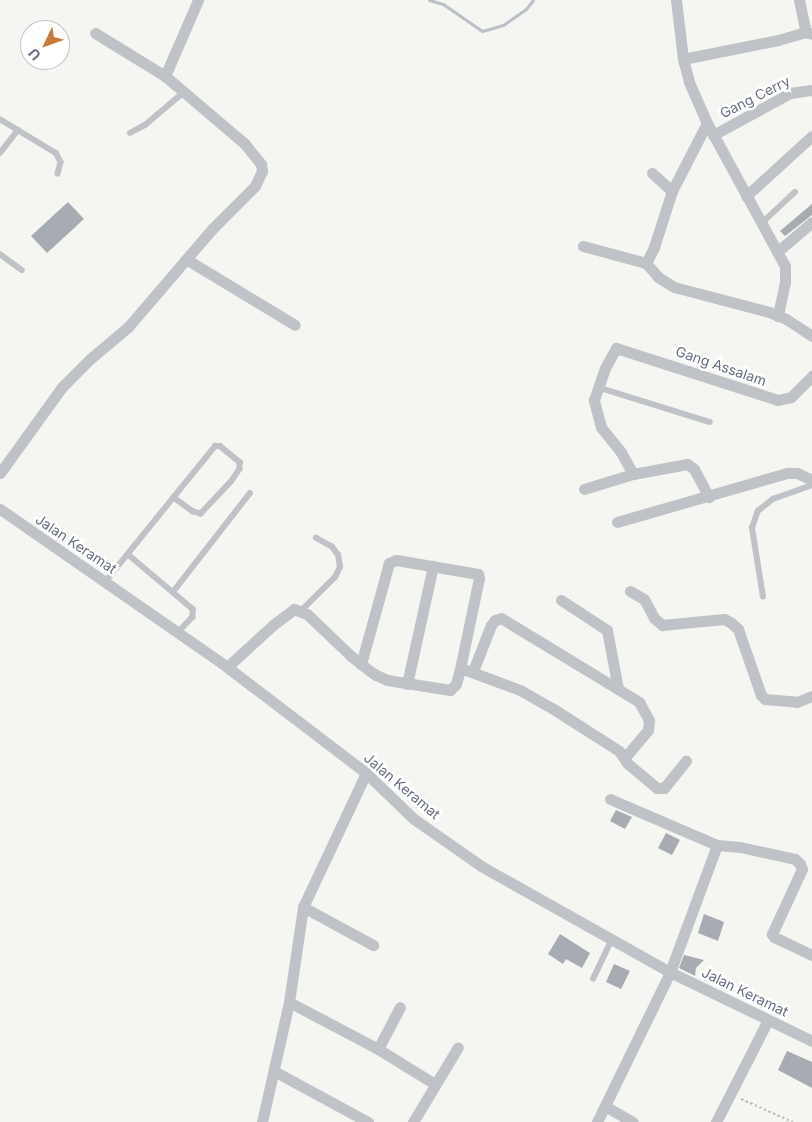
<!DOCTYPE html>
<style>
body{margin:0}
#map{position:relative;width:812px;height:1122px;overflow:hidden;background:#f5f5f2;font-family:Inter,sans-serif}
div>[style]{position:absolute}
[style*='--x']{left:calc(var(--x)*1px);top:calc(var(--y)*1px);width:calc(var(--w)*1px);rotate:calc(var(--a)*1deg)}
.stream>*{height:3px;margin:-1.5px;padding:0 1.5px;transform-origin:1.5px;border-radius:1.5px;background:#bac1c6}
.building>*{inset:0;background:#a7acb2}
.path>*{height:2px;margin-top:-1px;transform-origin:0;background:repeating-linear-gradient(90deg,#b9bbbe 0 2.5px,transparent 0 5px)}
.lane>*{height:5.5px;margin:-2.75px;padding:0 2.75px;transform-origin:2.75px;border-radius:2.75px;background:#bfc2c6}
.street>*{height:11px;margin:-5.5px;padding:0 5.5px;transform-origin:5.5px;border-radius:5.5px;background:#bfc2c6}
span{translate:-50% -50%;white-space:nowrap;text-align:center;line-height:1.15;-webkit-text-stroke:5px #fff;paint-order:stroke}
.street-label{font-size:14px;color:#687180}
.north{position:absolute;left:20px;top:20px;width:50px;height:50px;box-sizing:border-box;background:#fff;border:1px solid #c3c6cc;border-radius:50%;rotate:228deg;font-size:14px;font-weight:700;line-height:20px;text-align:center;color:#687180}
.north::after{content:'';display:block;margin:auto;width:18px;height:22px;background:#ce773a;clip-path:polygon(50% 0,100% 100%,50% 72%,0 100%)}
</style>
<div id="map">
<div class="stream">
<div style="--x:429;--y:0;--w:15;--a:16"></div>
<div style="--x:443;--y:4;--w:47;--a:34.7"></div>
<div style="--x:482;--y:31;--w:22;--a:-16"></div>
<div style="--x:503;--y:25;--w:28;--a:-35"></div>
<div style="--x:526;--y:9;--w:11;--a:-52"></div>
</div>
<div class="building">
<div style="clip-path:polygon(68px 202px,84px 219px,47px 253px,31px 236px)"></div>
<div style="clip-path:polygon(812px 204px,812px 215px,785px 236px,780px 231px)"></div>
<div style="clip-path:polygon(616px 810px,632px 817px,625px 829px,610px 821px)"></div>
<div style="clip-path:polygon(666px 833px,680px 840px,672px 855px,658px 848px)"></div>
<div style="clip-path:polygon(704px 914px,724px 922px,718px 941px,698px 933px)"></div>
<div style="clip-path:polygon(560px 934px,590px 953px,582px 968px,566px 959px,563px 964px,548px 954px)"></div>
<div style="clip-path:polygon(684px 955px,704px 960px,696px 968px,695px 976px,679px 968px)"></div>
<div style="clip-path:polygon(614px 964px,630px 971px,621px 989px,606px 982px)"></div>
<div style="clip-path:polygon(787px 1051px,812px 1062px,812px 1088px,778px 1070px)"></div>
</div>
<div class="path">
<div style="--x:741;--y:1099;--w:57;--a:23.9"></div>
</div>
<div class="lane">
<div style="--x:0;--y:119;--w:66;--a:31.3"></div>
<div style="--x:56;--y:153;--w:10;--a:61"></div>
<div style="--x:61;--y:162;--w:12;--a:104"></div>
<div style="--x:130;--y:133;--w:17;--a:-28"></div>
<div style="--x:145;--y:125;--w:50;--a:-40.1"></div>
<div style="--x:0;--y:153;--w:29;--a:-52"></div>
<div style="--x:762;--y:223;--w:45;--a:-43.2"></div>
<div style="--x:0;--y:254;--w:27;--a:36"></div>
<div style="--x:597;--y:387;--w:118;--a:17.2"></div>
<div style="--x:129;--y:555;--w:84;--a:40.2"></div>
<div style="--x:193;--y:609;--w:8;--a:90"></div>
<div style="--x:193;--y:617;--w:21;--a:133"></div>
<div style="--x:105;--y:582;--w:175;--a:-51"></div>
<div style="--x:215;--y:446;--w:5;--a:0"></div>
<div style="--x:220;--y:446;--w:26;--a:39"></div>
<div style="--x:240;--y:462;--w:7;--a:90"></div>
<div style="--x:240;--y:469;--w:14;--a:124"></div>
<div style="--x:232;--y:481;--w:45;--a:133.2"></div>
<div style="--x:201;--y:514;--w:8;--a:-166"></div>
<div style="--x:193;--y:512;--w:24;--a:-144"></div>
<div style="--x:173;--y:592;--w:125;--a:-52.1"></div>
<div style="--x:763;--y:597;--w:70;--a:-99.1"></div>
<div style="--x:752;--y:528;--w:18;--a:-71"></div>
<div style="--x:758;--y:511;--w:19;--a:-39"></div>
<div style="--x:773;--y:499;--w:41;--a:-19.7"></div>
<div style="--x:302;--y:610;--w:47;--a:-45"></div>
<div style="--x:335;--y:577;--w:11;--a:-63"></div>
<div style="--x:340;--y:567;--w:12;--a:-99"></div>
<div style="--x:338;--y:555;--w:10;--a:-127"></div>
<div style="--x:332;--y:547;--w:18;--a:-151"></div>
<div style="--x:593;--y:979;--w:44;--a:-64.6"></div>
</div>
<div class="street">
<div style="--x:676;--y:0;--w:59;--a:83.2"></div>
<div style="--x:683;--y:59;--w:24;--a:75"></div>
<div style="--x:689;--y:82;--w:45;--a:66.3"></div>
<div style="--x:707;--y:123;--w:163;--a:61.4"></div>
<div style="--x:785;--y:266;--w:16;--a:90"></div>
<div style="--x:785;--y:282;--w:35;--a:102"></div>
<div style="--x:799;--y:0;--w:33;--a:78"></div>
<div style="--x:683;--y:59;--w:97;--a:-11.3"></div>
<div style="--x:778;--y:40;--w:29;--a:-16"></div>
<div style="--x:806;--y:32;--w:6;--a:18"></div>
<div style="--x:165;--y:76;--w:83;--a:-66.5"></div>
<div style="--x:713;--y:135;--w:88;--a:-28.6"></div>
<div style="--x:790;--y:93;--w:22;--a:-8"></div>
<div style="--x:652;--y:173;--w:27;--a:42"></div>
<div style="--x:746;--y:196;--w:89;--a:-42.3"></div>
<div style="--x:583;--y:246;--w:65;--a:15.1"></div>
<div style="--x:646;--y:263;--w:18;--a:49"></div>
<div style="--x:658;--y:277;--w:19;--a:32"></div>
<div style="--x:674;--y:287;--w:98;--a:14.7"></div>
<div style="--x:769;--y:312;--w:18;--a:22"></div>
<div style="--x:786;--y:319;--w:31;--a:33"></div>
<div style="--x:777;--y:252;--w:46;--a:-40.6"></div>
<div style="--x:186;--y:259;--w:127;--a:31.2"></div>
<div style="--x:646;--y:263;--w:18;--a:-63"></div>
<div style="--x:654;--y:247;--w:59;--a:-72.2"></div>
<div style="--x:672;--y:191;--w:76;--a:-62.8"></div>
<div style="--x:0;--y:473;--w:106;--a:-54.2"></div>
<div style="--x:62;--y:387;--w:40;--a:-45"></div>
<div style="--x:90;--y:359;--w:50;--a:-40.1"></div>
<div style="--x:128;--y:327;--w:129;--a:-49.4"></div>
<div style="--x:212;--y:229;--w:61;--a:-45"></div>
<div style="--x:255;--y:186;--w:17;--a:-65"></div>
<div style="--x:262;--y:171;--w:7;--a:-98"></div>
<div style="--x:261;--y:164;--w:26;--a:-129"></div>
<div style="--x:245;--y:144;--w:105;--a:-139.6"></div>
<div style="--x:165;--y:76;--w:82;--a:-148.4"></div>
<div style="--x:633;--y:474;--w:25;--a:-119"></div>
<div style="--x:621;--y:452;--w:32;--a:-129"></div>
<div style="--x:601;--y:427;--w:28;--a:-105"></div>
<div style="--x:594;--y:400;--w:34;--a:-71"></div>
<div style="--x:605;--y:368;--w:23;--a:-61"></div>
<div style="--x:616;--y:348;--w:170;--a:17.8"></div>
<div style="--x:778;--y:400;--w:13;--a:-13"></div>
<div style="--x:791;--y:397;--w:30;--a:-45"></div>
<div style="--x:584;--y:489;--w:51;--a:-17"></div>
<div style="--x:633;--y:474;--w:55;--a:-10.5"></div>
<div style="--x:687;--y:464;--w:9;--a:36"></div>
<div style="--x:694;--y:469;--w:32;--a:62"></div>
<div style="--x:0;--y:509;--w:277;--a:34.8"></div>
<div style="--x:227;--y:667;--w:175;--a:37.3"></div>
<div style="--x:366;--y:773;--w:66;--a:43.8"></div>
<div style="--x:414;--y:819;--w:82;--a:35"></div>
<div style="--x:481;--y:866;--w:217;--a:29.3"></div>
<div style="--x:670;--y:972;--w:158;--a:25.9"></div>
<div style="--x:617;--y:522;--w:177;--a:-16.1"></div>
<div style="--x:787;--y:473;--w:10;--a:0"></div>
<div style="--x:797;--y:473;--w:17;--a:25"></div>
<div style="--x:630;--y:591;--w:16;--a:30"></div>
<div style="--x:644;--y:599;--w:21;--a:62"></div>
<div style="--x:654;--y:618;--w:11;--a:41"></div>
<div style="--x:662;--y:625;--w:62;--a:-5.5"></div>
<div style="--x:724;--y:619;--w:7;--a:27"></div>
<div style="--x:730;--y:622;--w:11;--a:41"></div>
<div style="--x:738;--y:629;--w:70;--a:70.8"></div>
<div style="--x:761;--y:695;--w:6;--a:45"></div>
<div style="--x:765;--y:699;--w:32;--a:5"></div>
<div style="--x:797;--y:702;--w:16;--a:-22"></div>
<div style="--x:561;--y:600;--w:55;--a:33.1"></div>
<div style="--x:607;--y:630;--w:60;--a:79.4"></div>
<div style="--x:227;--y:667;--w:62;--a:-42.4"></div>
<div style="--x:273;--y:625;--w:26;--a:-37"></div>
<div style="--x:294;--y:609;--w:14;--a:21"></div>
<div style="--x:307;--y:614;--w:61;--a:43.7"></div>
<div style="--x:351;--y:656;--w:13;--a:39"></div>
<div style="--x:361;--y:664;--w:11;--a:38"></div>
<div style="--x:370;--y:671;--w:7;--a:34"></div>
<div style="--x:376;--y:675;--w:12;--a:24"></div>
<div style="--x:387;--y:680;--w:64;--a:9"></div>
<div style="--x:450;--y:690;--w:8;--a:-45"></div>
<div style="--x:456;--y:684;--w:16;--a:-75"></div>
<div style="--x:460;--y:669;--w:93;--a:-78.2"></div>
<div style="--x:479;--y:578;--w:4;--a:-104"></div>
<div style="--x:478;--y:574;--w:83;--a:-170.3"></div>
<div style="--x:396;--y:560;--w:8;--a:157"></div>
<div style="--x:389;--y:563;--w:105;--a:105.5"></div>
<div style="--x:466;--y:670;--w:58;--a:20.3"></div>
<div style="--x:520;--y:690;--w:40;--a:29.7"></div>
<div style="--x:555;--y:710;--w:76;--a:32.6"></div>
<div style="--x:619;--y:751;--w:14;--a:56"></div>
<div style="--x:627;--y:763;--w:39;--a:40"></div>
<div style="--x:657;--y:788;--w:7;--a:0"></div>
<div style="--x:664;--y:788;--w:35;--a:-51"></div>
<div style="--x:473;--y:671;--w:49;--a:-68.6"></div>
<div style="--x:491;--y:625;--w:6;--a:-51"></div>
<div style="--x:495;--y:620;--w:6;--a:-18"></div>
<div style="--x:501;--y:618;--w:162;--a:31.3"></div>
<div style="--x:639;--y:702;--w:21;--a:61"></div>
<div style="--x:649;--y:720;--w:10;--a:96"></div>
<div style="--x:648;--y:730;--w:35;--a:130"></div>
<div style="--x:407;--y:684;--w:121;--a:-77.6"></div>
<div style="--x:610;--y:799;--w:116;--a:23.3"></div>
<div style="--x:717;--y:845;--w:23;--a:5"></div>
<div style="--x:740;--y:847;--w:56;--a:12.3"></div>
<div style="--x:795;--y:859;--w:7;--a:45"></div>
<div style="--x:800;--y:864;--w:5;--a:68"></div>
<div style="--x:802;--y:869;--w:72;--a:114.8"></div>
<div style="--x:772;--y:934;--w:4;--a:56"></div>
<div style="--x:774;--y:937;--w:42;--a:25.3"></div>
<div style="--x:303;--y:907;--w:80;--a:28.5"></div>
<div style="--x:289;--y:1002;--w:101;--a:27.8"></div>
<div style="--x:378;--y:1049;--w:67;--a:31.6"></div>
<div style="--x:378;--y:1049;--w:47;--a:-62.4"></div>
<div style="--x:274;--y:1071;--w:107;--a:28.5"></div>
<div style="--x:605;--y:1106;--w:32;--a:30"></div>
<div style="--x:262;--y:1122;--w:123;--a:-77.3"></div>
<div style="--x:289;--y:1002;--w:96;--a:-81.6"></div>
<div style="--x:303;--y:907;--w:148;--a:-64.8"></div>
<div style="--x:413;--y:1122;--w:87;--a:-59"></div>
<div style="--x:597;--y:1122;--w:167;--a:-64"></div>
<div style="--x:670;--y:972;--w:135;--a:-69.7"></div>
<div style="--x:716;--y:1122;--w:114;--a:-63"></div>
</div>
<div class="street-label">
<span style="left:755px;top:97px;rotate:-27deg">Gang Cerry</span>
<span style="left:721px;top:366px;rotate:19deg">Gang Assalam</span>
<span style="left:76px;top:544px;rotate:34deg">Jalan Keramat</span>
<span style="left:402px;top:786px;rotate:40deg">Jalan Keramat</span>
<span style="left:745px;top:992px;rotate:26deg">Jalan Keramat</span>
</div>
<div class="north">U</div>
</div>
